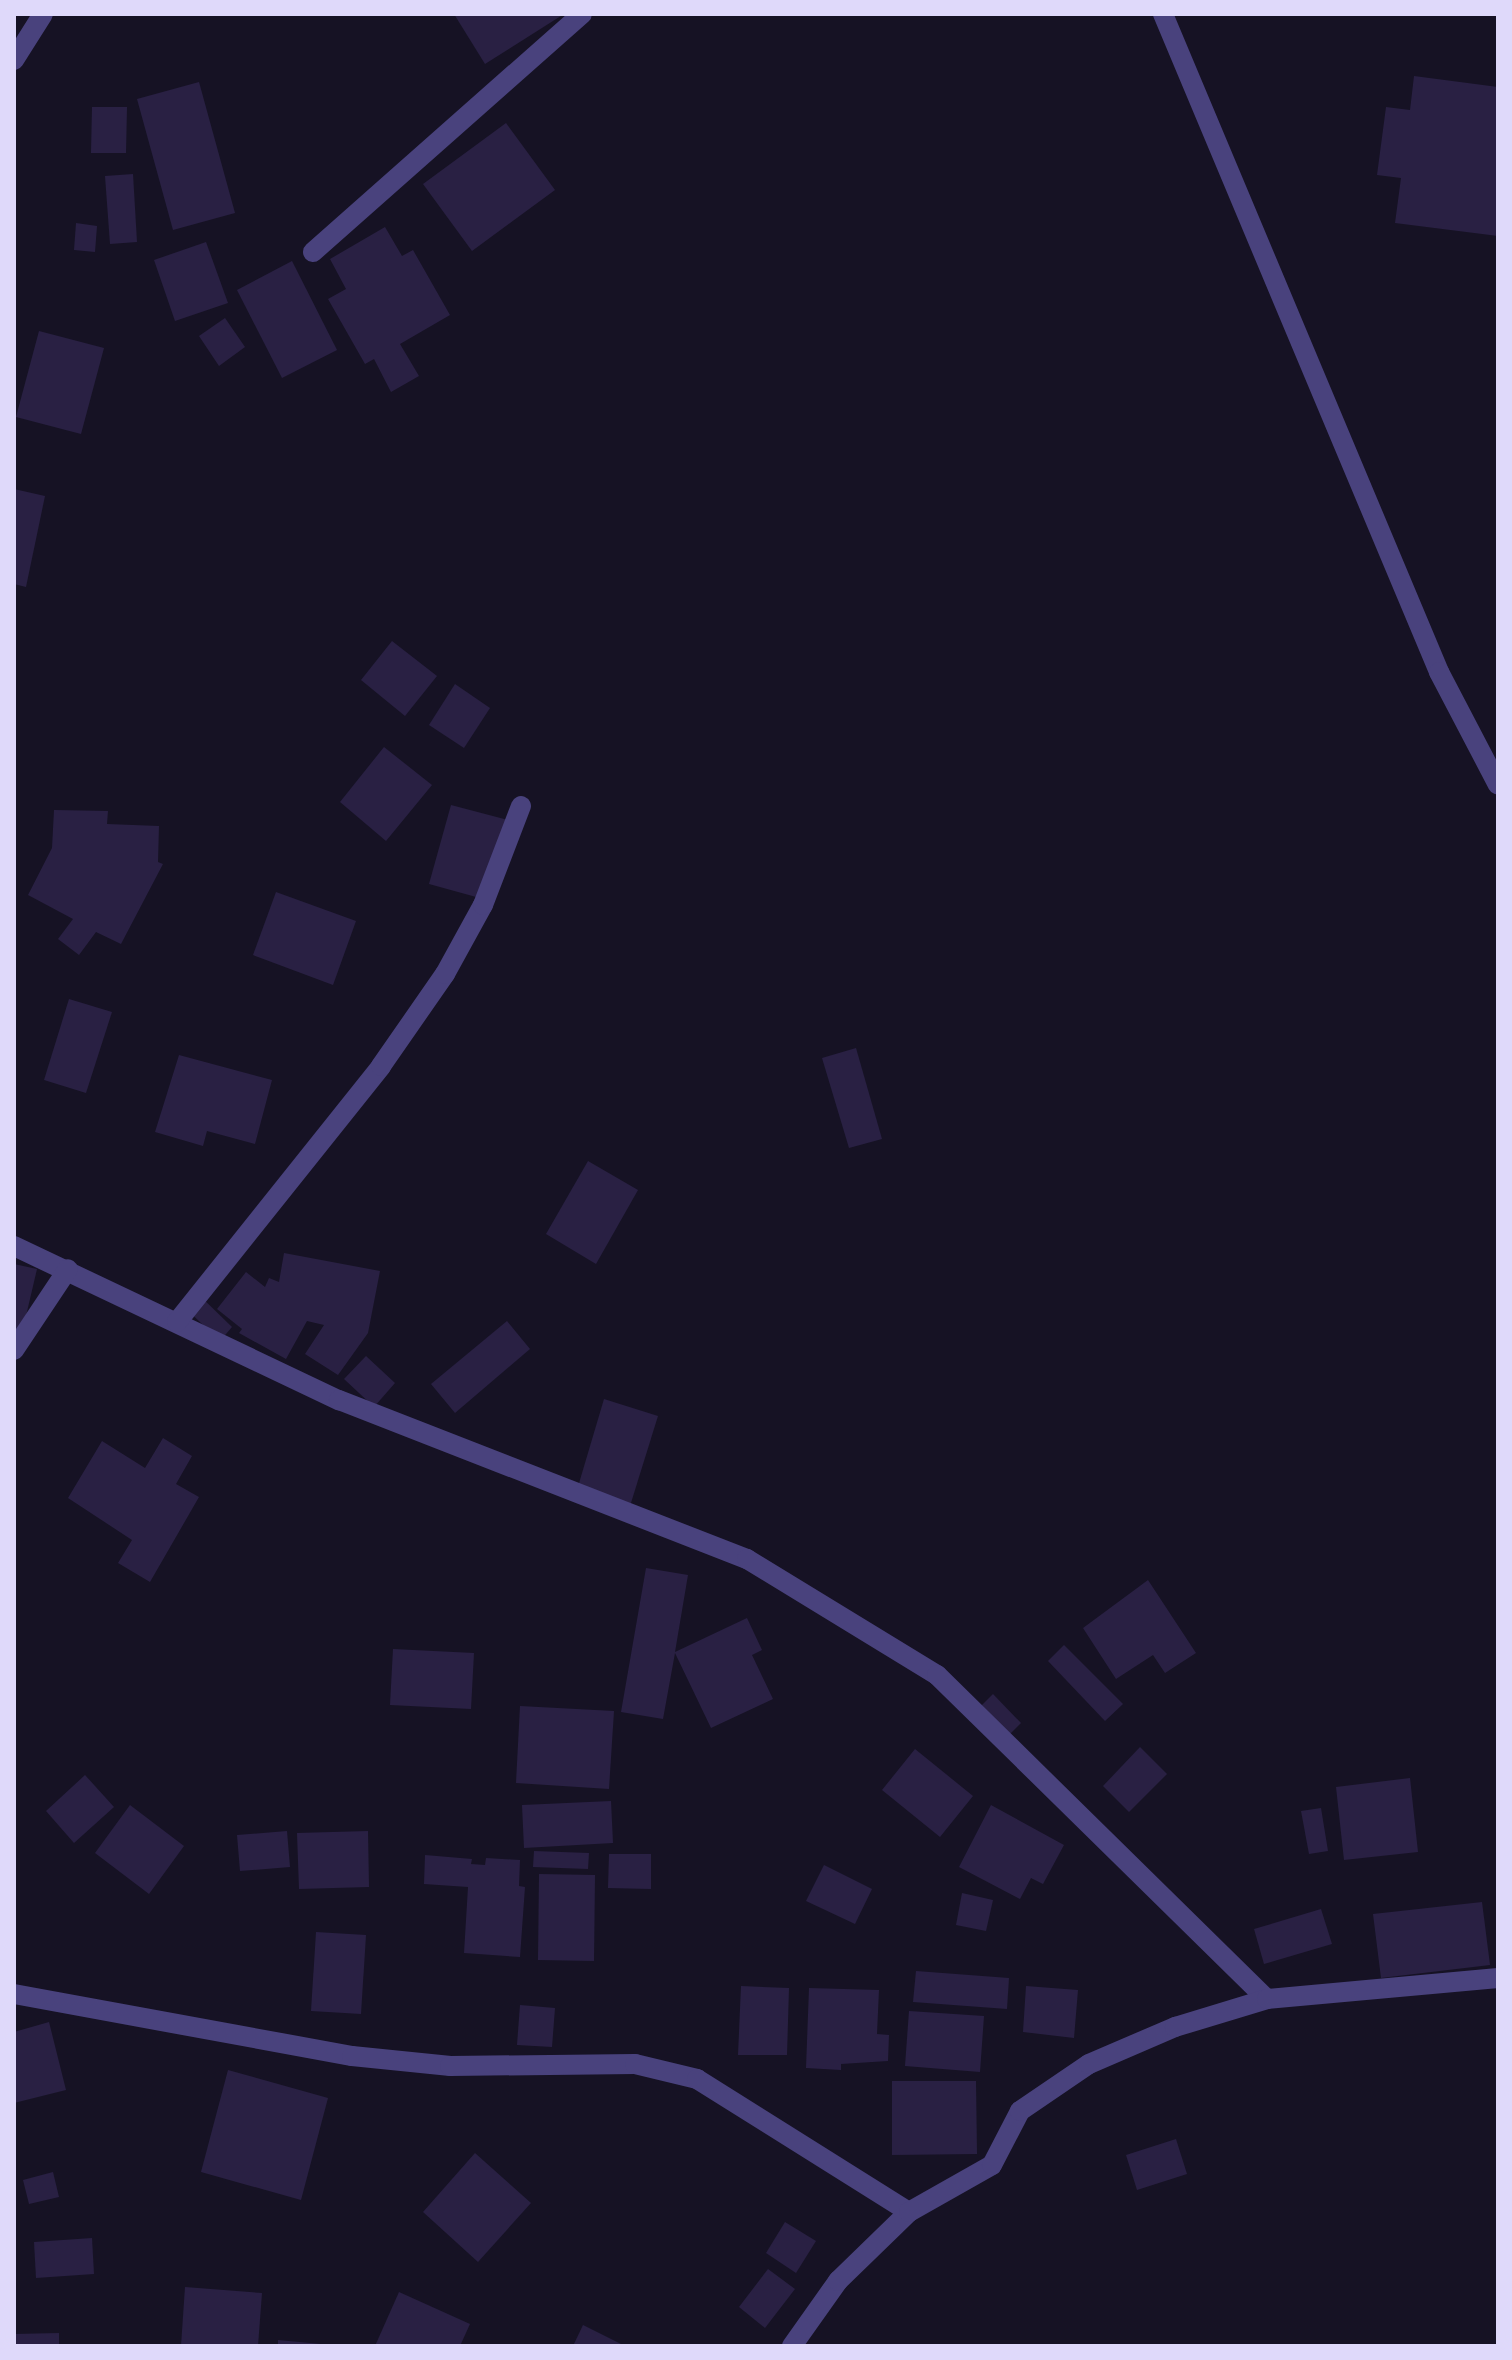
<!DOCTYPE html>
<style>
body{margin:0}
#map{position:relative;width:1512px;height:2360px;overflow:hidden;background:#161224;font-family:Mulish,sans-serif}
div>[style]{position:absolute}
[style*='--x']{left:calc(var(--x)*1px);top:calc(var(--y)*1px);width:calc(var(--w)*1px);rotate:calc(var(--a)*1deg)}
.building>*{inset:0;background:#292043}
.minor>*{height:20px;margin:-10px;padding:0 10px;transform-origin:10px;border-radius:10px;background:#49427d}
span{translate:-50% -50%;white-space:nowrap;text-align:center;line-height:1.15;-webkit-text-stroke:6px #161224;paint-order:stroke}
.frame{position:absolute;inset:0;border:16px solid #dfd9fa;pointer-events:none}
</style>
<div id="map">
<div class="building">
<div style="clip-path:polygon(454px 14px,564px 14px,485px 64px)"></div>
<div style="clip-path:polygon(1414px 76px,1498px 87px,1498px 236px,1395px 223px,1401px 178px,1377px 175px,1386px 107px,1410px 110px)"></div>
<div style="clip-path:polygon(199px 82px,235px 213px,173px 230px,137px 99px)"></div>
<div style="clip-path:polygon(92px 107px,127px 107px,126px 153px,91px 153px)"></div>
<div style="clip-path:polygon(506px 123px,555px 190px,472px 251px,423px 184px)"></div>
<div style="clip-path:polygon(133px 174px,137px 242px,110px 244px,105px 176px)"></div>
<div style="clip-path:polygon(76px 223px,97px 226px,95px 252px,74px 250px)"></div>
<div style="clip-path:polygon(385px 227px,402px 256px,413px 250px,450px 315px,400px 344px,419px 376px,391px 392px,374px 359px,365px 364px,328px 299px,346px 289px,330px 259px)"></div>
<div style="clip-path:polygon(206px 242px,228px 303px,175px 321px,154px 260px)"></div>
<div style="clip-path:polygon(292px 261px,337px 350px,282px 378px,237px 290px)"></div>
<div style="clip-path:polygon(225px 318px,245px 347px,219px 366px,199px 336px)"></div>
<div style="clip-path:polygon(39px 331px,104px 348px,81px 434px,16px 417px)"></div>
<div style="clip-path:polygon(14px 489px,45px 496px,26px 587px,14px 584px)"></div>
<div style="clip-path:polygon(392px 641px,437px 676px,405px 716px,361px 680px)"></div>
<div style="clip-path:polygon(455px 684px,490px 708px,464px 748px,429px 725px)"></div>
<div style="clip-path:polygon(384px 747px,432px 785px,386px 841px,340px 802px)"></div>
<div style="clip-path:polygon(451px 805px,508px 820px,487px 900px,429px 884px)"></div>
<div style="clip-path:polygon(54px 810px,108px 811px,107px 824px,159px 826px,158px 862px,163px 864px,121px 944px,96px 932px,79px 955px,58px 939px,73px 919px,28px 895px,52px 848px)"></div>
<div style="clip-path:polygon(276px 892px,356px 921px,333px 985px,253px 955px)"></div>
<div style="clip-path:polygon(69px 999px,112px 1012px,86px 1093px,44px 1080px)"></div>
<div style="clip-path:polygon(856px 1048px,882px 1139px,849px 1148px,822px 1058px)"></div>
<div style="clip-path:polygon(179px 1055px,272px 1080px,255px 1144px,207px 1131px,203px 1146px,155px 1132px)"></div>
<div style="clip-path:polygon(588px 1161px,638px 1190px,596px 1264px,546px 1234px)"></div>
<div style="clip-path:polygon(284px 1253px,380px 1271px,368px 1333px,338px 1375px,305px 1354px,324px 1325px,307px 1321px,286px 1359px,239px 1333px,242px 1329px,217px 1309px,246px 1272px,265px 1287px,269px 1278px,279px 1282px)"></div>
<div style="clip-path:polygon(14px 1264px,37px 1269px,22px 1333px,14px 1331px)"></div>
<div style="clip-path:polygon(195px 1291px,232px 1327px,220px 1341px,182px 1305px)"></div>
<div style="clip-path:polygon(507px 1321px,530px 1349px,455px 1413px,431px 1384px)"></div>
<div style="clip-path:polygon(366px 1356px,395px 1383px,374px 1407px,344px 1379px)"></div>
<div style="clip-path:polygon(604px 1399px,658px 1416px,630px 1506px,577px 1490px)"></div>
<div style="clip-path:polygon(163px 1438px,192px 1456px,176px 1484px,199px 1497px,150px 1582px,118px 1563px,132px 1540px,68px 1498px,102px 1441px,145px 1468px)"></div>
<div style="clip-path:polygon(646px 1568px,688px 1575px,675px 1652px,747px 1618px,762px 1650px,752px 1655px,773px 1699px,711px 1728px,675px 1653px,663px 1719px,621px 1712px)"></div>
<div style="clip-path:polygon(1148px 1580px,1196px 1653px,1165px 1673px,1153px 1655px,1116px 1679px,1083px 1628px)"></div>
<div style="clip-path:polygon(1064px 1645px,1123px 1704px,1105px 1721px,1048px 1661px)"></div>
<div style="clip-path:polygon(393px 1649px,474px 1653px,471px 1709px,390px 1705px)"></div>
<div style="clip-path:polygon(993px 1694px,1021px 1723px,1005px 1739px,977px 1710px)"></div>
<div style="clip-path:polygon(520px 1706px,614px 1711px,609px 1789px,516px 1783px)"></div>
<div style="clip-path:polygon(1140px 1747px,1167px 1774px,1129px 1812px,1103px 1786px)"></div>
<div style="clip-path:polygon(915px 1749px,973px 1796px,940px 1837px,882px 1790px)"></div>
<div style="clip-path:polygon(85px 1775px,114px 1807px,74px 1843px,46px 1811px)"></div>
<div style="clip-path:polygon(1410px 1778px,1418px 1852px,1344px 1860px,1336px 1787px)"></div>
<div style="clip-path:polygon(611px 1801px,613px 1843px,524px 1848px,522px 1805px)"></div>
<div style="clip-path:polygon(130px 1805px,184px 1846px,149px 1894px,95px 1853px)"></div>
<div style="clip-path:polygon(991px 1805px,1064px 1845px,1043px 1884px,1031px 1878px,1020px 1899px,959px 1867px)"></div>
<div style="clip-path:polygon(1321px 1808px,1328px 1851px,1309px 1854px,1301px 1811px)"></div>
<div style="clip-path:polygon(287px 1831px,290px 1867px,240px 1871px,237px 1835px)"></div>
<div style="clip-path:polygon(368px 1831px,369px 1887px,299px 1889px,297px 1833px)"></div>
<div style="clip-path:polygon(534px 1851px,589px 1853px,588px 1869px,533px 1867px)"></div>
<div style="clip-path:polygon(609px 1854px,651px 1854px,651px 1889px,608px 1888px)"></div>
<div style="clip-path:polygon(425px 1855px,472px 1859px,471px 1864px,485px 1865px,486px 1858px,520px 1860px,519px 1886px,525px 1887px,520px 1957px,464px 1953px,468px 1887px,424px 1884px)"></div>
<div style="clip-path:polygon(824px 1865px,872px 1889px,855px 1924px,806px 1901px)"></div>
<div style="clip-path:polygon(539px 1874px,595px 1875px,594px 1961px,538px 1960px)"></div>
<div style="clip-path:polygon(962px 1893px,993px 1900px,986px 1931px,956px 1925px)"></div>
<div style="clip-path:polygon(1482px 1902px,1490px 1965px,1381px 1978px,1373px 1914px)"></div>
<div style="clip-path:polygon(1321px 1909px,1332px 1944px,1264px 1964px,1254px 1929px)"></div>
<div style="clip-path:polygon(316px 1932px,366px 1935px,361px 2014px,311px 2011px)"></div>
<div style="clip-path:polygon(916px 1971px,1009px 1978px,1007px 2009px,913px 2002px)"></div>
<div style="clip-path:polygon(741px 1986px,789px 1988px,787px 2055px,738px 2055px)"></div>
<div style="clip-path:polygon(1026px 1986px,1078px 1990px,1074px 2038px,1023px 2032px)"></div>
<div style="clip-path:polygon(809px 1988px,879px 1990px,877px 2034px,889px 2035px,888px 2061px,841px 2064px,841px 2070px,806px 2068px)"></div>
<div style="clip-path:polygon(520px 2005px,555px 2008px,552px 2047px,517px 2045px)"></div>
<div style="clip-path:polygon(909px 2011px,984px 2016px,980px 2072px,905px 2066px)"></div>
<div style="clip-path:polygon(49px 2022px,66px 2090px,14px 2103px,14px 2032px)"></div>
<div style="clip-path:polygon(228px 2070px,328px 2098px,301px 2200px,201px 2172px)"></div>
<div style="clip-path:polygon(892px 2081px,976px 2081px,977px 2154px,892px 2155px)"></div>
<div style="clip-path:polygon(1176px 2139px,1187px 2174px,1137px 2190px,1126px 2155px)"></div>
<div style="clip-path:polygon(475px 2153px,531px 2203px,478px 2262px,423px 2212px)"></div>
<div style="clip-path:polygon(53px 2172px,59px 2197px,29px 2204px,23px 2180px)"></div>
<div style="clip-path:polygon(785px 2222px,816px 2241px,796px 2273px,766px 2253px)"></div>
<div style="clip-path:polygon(92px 2238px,94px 2274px,36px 2278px,34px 2242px)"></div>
<div style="clip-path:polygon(768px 2269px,795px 2289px,765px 2328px,739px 2307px)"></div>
<div style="clip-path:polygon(185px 2287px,262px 2293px,258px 2346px,181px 2346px)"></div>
<div style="clip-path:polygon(399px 2292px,470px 2324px,460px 2346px,375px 2346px)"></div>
<div style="clip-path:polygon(583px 2325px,625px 2346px,573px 2346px)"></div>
<div style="clip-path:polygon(59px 2333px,59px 2346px,14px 2346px,14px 2334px)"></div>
<div style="clip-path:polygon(278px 2340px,321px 2344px,320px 2346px,278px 2346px)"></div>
</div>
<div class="minor">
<div style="--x:1163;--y:14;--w:714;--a:67.24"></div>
<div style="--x:1439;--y:672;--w:127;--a:62.4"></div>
<div style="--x:14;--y:60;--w:54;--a:-57.8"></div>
<div style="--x:313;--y:252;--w:359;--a:-41.5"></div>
<div style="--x:14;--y:1246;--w:360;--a:25.4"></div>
<div style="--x:339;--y:1400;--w:438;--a:21.3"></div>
<div style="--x:747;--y:1559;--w:223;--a:31.4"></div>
<div style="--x:937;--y:1675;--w:462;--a:44.5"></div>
<div style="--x:177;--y:1322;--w:327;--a:-51.4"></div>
<div style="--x:381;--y:1066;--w:112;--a:-55.2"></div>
<div style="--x:445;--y:974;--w:79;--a:-61.2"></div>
<div style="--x:483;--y:905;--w:106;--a:-69"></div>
<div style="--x:14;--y:1350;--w:97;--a:-56.3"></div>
<div style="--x:14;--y:1994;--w:344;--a:10.4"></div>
<div style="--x:352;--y:2056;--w:99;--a:5.8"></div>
<div style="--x:450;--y:2066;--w:185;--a:-0.6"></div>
<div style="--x:635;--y:2064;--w:64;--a:13.6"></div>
<div style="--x:697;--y:2079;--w:250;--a:32.1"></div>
<div style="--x:792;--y:2346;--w:80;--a:-54.7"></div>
<div style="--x:838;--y:2281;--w:99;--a:-44.2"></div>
<div style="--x:909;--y:2212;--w:95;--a:-29.5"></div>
<div style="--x:992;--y:2165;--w:61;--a:-62.6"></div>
<div style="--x:1020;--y:2111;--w:83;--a:-34.3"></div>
<div style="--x:1089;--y:2064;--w:94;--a:-23.3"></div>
<div style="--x:1175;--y:2027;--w:96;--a:-16.9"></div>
<div style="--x:1267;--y:1999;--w:232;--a:-5.2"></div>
</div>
<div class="frame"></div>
</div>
